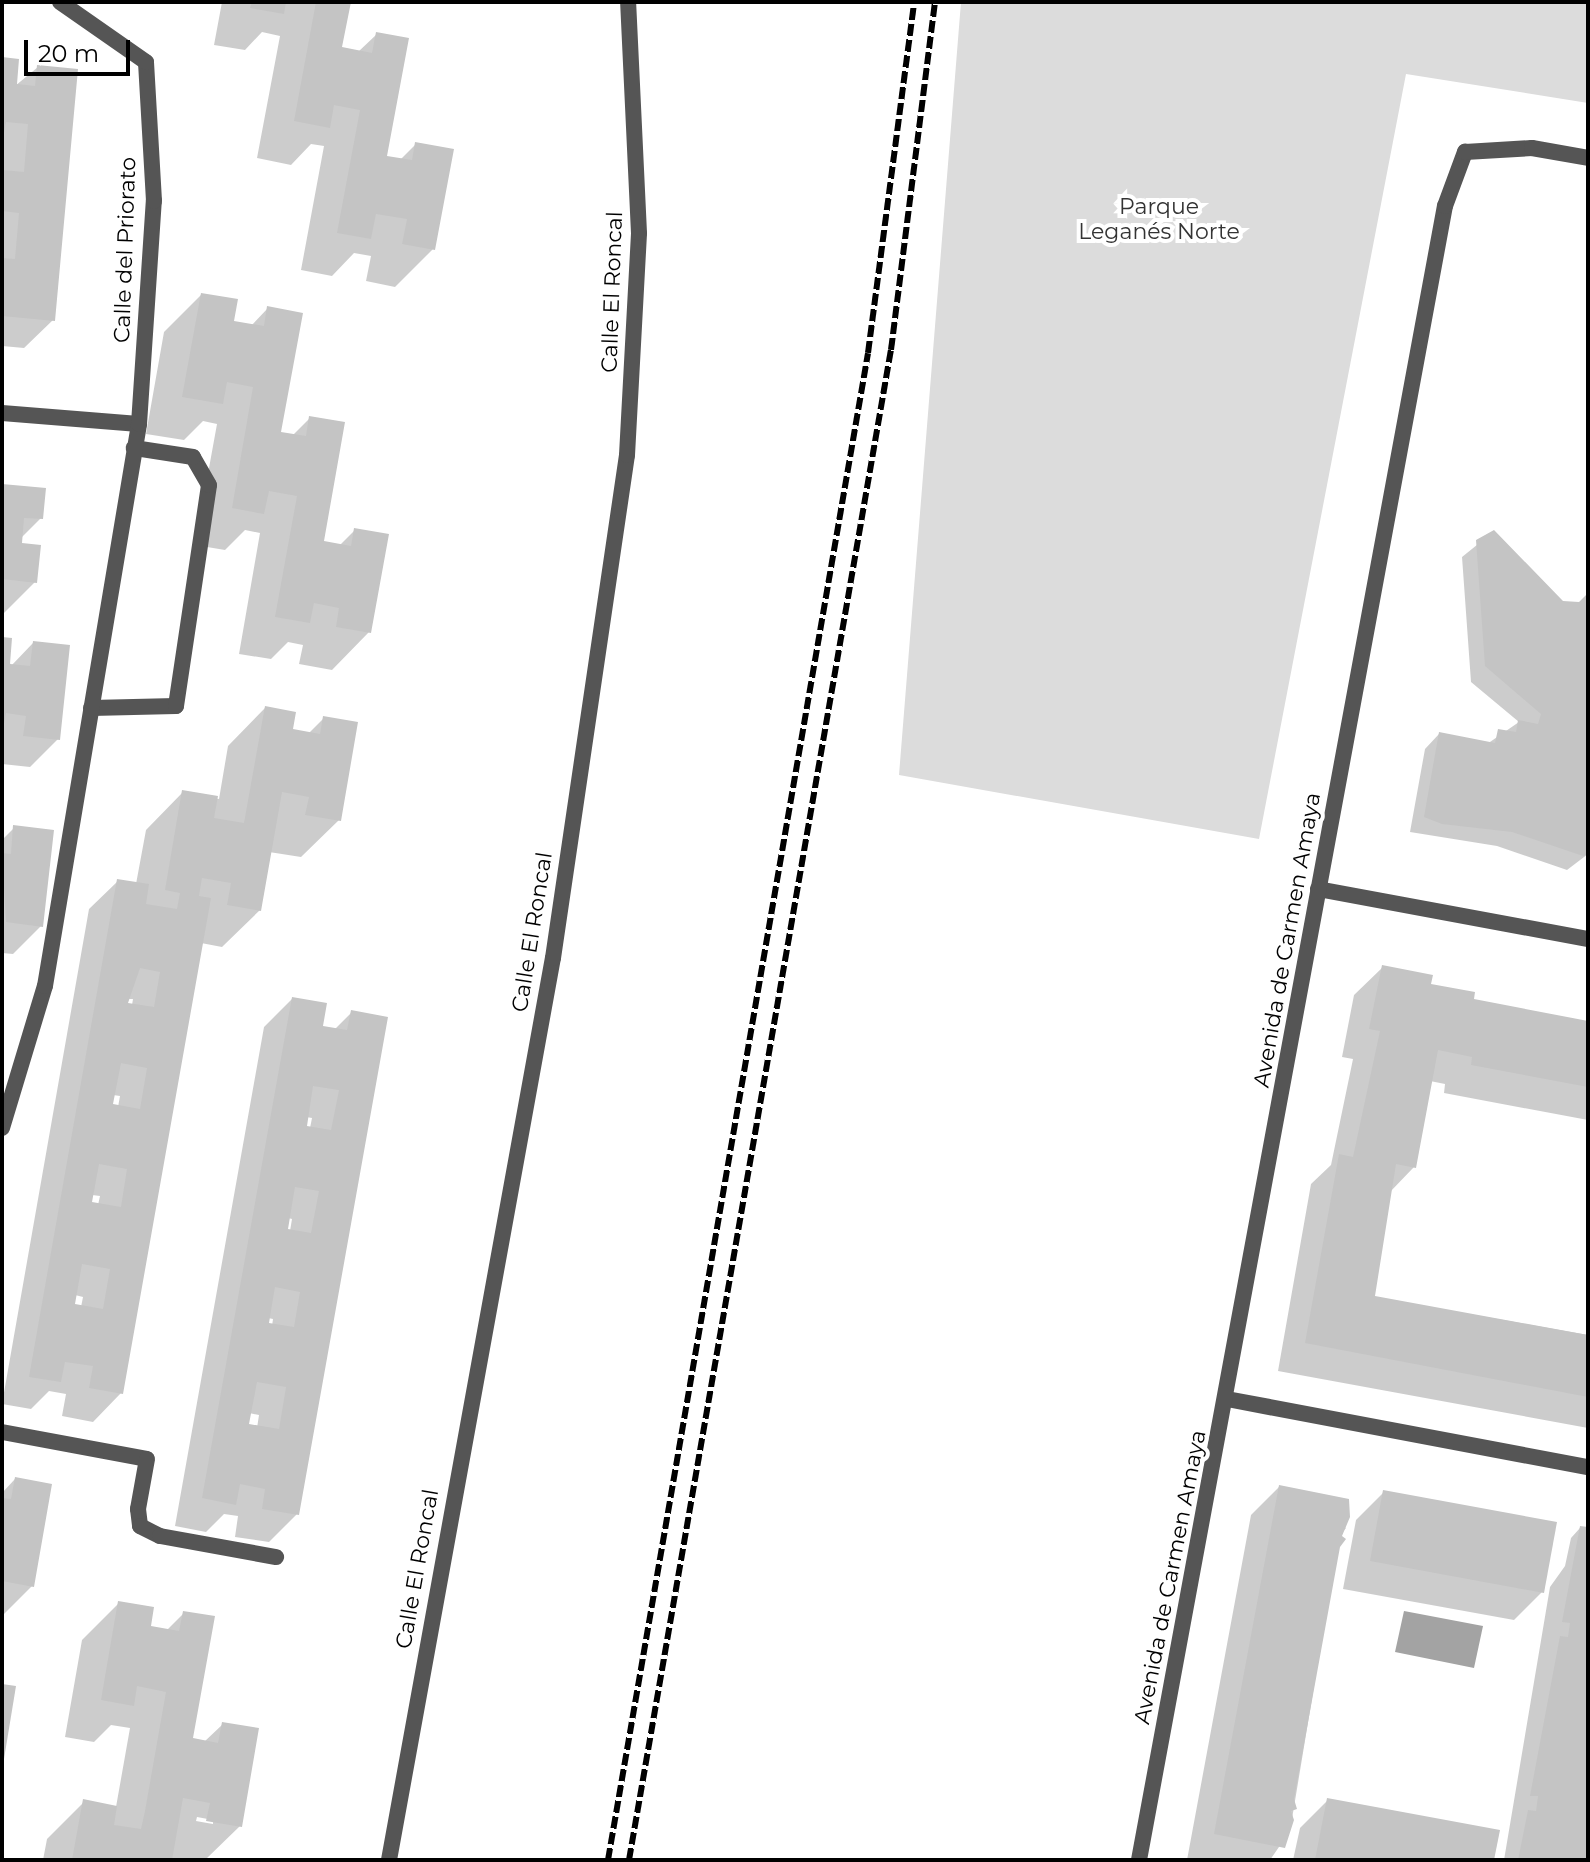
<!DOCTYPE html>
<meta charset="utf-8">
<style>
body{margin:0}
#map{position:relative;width:1590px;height:1862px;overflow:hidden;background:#fff;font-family:Montserrat,sans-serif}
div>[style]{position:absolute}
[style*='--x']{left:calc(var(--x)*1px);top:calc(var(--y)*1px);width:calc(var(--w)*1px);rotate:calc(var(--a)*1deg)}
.green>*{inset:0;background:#dcdcdc}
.water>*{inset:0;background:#a3a3a3}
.shadow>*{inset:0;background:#0003}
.building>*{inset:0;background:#c4c4c4}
.pedestrian>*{height:16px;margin:-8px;padding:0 8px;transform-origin:8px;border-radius:8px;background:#555}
.minor>*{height:16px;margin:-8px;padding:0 8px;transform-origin:8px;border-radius:8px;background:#555}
.tertiary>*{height:16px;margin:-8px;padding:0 8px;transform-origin:8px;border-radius:8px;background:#555}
.rail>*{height:6px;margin-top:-3px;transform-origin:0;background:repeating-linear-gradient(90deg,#000 0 12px,transparent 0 16px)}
span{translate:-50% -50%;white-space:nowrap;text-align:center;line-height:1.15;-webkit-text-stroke:8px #fff;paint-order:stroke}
.park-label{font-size:22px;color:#333}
.street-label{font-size:22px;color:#000}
.frame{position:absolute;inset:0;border:4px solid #000;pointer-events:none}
.scale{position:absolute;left:24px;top:40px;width:106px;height:36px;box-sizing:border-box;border:4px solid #000;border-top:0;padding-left:10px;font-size:24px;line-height:28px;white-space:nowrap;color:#000;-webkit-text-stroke:6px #fff;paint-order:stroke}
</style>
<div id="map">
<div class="green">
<div style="clip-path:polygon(961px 2px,1588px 2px,1588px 103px,1406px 74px,1259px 839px,899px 775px)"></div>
</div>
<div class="water">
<div style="clip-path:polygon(1404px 1611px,1483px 1626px,1474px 1668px,1395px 1652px)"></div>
</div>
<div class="shadow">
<div style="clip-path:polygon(222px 2px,349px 2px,340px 48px,358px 52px,377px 34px,384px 157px,400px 160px,416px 144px,433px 249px,395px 287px,366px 281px,371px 256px,354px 253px,332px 276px,301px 270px,324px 146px,311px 144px,291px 165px,257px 158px,280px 36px,262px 32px,245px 50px,214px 45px)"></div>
<div style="clip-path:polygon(2px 59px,15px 86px,38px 67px,53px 320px,24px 348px,2px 346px)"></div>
<div style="clip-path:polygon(201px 295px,232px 322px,251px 326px,268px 308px,279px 433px,292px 436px,310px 418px,321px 543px,339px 546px,355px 530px,369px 632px,332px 670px,299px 664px,303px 645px,288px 642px,271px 659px,239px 654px,260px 533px,245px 530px,225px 550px,195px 545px,217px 424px,203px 421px,184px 440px,146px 434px,164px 332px)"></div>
<div style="clip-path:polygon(2px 486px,41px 518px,20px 539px,35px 582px,2px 615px)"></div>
<div style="clip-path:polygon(1493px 532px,1562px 603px,1580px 604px,1588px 597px,1588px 854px,1567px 870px,1497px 846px,1410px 832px,1425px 749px,1439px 734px,1487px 744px,1519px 722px,1471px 682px,1462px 557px)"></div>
<div style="clip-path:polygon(2px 639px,11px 666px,33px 643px,58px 739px,30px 767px,2px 764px)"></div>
<div style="clip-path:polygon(evenodd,265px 708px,290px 731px,308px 734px,324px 718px,339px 820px,301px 857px,269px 852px,260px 910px,222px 947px,201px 943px,121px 1393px,93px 1422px,62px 1416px,66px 1394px,49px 1391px,31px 1409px,2px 1404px,89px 909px,118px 881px,136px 884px,146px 830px,183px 792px,219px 799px,228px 746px,265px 708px,127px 999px,133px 999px,132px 1005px,125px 1004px,127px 999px,265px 708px,113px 1095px,120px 1096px,118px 1107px,111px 1106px,113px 1095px,265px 708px,92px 1195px,100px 1196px,98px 1205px,90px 1204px,92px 1195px,265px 708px,75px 1295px,83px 1297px,81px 1307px,73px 1305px,75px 1295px)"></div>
<div style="clip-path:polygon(14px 828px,41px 926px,13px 954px,2px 953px,2px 840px)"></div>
<div style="clip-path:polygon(1383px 967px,1471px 1001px,1588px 1023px,1588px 1120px,1444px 1093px,1445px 1084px,1430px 1081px,1414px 1167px,1390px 1192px,1372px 1297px,1588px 1335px,1588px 1428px,1278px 1371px,1311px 1184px,1331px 1165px,1353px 1059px,1342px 1057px,1354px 995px)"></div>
<div style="clip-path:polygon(evenodd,292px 999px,321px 1027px,334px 1030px,351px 1013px,297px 1514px,269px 1542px,235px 1537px,238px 1516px,224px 1514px,206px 1532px,175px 1526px,264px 1027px,292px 999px,306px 1117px,312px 1118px,310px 1128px,304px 1127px,306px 1117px,292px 999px,288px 1218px,292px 1219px,290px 1231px,286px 1230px,288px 1218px,292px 999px,268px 1318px,273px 1319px,272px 1326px,267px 1325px,268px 1318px,292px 999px,249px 1413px,259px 1415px,257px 1428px,247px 1426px,249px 1413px)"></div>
<div style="clip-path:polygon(15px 1479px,32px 1586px,2px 1616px,2px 1493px)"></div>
<div style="clip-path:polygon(1279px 1487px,1346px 1528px,1339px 1536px,1290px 1831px,1270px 1860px,1187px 1860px,1251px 1515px)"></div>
<div style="clip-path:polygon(1384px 1492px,1542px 1592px,1514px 1620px,1343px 1589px,1356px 1520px)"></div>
<div style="clip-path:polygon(1580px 1528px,1588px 1529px,1588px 1860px,1504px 1860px,1550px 1587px,1565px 1566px,1571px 1538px)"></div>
<div style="clip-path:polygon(evenodd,119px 1603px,148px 1628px,166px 1631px,184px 1613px,191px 1740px,204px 1742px,223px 1724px,240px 1826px,205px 1860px,43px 1860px,47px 1839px,84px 1802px,116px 1807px,130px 1728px,111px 1725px,94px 1742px,65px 1737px,82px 1640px,119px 1603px,197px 1817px,213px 1820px,213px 1824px,196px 1821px,197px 1817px)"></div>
<div style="clip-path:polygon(1328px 1800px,1492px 1860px,1293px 1860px,1300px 1828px)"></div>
</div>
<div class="building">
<div style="clip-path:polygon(252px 2px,286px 2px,284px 14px,250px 8px)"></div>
<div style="clip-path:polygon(316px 2px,351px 2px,342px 47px,372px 53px,376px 32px,409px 38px,387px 156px,412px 160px,415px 142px,454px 149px,435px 250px,402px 244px,407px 219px,376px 214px,371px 239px,337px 233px,360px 110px,334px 105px,330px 128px,294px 121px)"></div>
<div style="clip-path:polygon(2px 57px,19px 59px,17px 84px,35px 86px,37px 65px,78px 69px,55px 321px,2px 316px,2px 258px,15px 259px,19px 213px,2px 211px,2px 170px,24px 172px,28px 124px,6px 122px,2px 143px)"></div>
<div style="clip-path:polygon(201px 293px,238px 299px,234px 321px,264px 326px,267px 306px,303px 313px,281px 432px,306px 436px,309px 416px,345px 422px,324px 541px,351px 546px,354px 528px,389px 534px,371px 633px,336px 627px,339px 608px,314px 603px,310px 623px,275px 617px,297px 496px,269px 491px,264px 514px,232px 508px,253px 387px,227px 382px,223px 404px,182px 397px)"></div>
<div style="clip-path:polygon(2px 484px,46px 488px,43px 519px,24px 518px,22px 543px,41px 545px,37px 583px,2px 579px)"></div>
<div style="clip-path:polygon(1494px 530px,1563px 601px,1579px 602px,1588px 593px,1588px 854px,1583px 856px,1512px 832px,1442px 824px,1424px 817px,1439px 732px,1495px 743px,1498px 729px,1516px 732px,1518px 720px,1538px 724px,1541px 714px,1485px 666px,1476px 540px)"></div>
<div style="clip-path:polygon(2px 637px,12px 638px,10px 664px,30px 666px,33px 641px,70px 645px,60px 740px,23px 736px,26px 716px,6px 713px,2px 734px)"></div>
<div style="clip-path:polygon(evenodd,265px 706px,296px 712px,293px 729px,320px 734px,323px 716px,358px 722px,341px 821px,305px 815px,309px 797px,282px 792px,261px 911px,227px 905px,231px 883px,202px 878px,199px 896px,211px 898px,123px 1394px,89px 1388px,93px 1366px,65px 1362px,61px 1382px,29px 1377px,117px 879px,149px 884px,146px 904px,177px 909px,180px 893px,165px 890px,182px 790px,218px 796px,214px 818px,244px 823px,265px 706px,140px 968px,160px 972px,154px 1007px,128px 1003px,140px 968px,265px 706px,121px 1063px,147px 1068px,140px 1109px,113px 1104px,121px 1063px,265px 706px,99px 1164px,127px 1169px,121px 1207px,92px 1202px,99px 1164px,265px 706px,82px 1264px,110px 1269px,103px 1309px,75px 1304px,82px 1264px)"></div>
<div style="clip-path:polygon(13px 825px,54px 830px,43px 927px,6px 922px,2px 853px,11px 854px)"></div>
<div style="clip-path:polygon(1382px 965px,1433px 975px,1431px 984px,1475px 992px,1474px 999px,1588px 1021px,1588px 1087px,1471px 1065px,1472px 1057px,1438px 1050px,1416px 1168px,1396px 1164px,1375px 1296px,1588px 1335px,1588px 1397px,1305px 1343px,1339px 1154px,1353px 1157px,1380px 1031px,1369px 1029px)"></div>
<div style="clip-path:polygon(evenodd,292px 997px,327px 1003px,323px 1026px,347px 1030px,351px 1010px,388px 1017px,299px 1515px,262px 1509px,265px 1489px,240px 1484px,236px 1505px,202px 1498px,292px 997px,313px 1086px,339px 1090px,331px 1130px,307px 1126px,313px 1086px,292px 997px,295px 1187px,319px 1191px,311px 1233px,288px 1229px,295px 1187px,292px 997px,275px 1287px,300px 1292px,294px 1327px,269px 1323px,275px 1287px,292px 997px,257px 1382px,286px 1387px,279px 1429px,249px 1424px,257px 1382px)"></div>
<div style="clip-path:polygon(15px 1477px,52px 1484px,34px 1587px,2px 1581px,2px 1498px,11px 1499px)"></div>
<div style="clip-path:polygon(1279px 1485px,1349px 1499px,1350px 1517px,1342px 1536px,1346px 1539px,1340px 1547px,1294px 1799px,1297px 1809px,1291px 1811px,1294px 1820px,1285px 1848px,1214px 1834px)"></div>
<div style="clip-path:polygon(1383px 1490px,1557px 1522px,1544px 1593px,1370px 1561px)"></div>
<div style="clip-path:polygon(1580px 1526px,1588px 1527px,1588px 1860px,1518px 1860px,1528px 1810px,1536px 1811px,1538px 1796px,1530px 1796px,1560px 1636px,1568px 1637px,1570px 1623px,1562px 1622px)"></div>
<div style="clip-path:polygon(118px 1601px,154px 1607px,151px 1626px,179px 1631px,183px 1611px,215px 1616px,193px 1738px,218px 1743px,222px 1722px,259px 1728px,242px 1827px,206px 1821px,210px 1803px,183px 1798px,172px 1860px,72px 1860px,83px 1799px,117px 1806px,114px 1825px,141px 1829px,145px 1811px,166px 1692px,137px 1686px,134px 1706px,101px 1700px)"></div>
<div style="clip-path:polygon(2px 1684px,16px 1686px,4px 1759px,2px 1759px)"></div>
<div style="clip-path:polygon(1327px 1798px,1500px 1830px,1494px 1860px,1315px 1860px)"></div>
</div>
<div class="pedestrian">
<div style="--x:1227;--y:1399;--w:367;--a:10.7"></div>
</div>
<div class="minor">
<div style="--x:2;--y:413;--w:137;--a:4.6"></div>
<div style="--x:91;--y:708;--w:85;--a:-1.3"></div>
<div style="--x:176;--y:706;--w:223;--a:-81.5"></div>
<div style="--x:209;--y:485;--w:32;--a:-120"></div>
<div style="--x:193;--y:457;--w:60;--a:-171.3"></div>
<div style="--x:1318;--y:889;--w:275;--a:10.5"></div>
<div style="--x:2;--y:1128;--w:148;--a:-73.2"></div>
<div style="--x:45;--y:986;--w:570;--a:-80.5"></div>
<div style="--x:139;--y:424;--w:224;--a:-86.2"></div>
<div style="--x:154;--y:201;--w:139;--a:-93.3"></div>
<div style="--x:146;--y:62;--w:105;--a:-145.1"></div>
<div style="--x:2;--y:1432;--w:147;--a:10.5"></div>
<div style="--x:147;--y:1459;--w:51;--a:100.2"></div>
<div style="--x:138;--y:1509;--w:17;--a:83"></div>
<div style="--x:140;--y:1526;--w:22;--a:27"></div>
<div style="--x:160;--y:1536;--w:118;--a:10.3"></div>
</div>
<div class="tertiary">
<div style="--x:389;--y:1860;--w:917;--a:-79.7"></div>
<div style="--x:553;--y:958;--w:508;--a:-81.63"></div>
<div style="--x:627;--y:455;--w:222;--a:-86.9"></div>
<div style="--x:639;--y:233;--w:231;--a:-92.7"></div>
<div style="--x:1139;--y:1860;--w:1682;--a:-79.52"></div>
<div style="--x:1445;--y:206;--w:58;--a:-69.7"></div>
<div style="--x:1465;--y:152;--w:67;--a:-3.4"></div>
<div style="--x:1532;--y:148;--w:57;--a:10.1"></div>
</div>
<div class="rail">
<div style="--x:608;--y:1860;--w:1529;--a:-80.21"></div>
<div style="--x:868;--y:353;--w:354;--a:-82.5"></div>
<div style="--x:629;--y:1860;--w:1533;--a:-80.16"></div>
<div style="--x:891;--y:350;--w:351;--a:-82.8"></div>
</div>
<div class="park-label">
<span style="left:1159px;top:219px">Parque<br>Leganés Norte</span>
</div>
<div class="street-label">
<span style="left:125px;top:250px;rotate:-88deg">Calle del Priorato</span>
<span style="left:612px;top:292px;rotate:-88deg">Calle El Roncal</span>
<span style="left:532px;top:932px;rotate:-81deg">Calle El Roncal</span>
<span style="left:1287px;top:940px;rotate:-80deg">Avenida de Carmen Amaya</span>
<span style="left:417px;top:1569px;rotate:-80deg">Calle El Roncal</span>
<span style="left:1170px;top:1577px;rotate:-79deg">Avenida de Carmen Amaya</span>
</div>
<div class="frame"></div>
<div class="scale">20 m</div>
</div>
